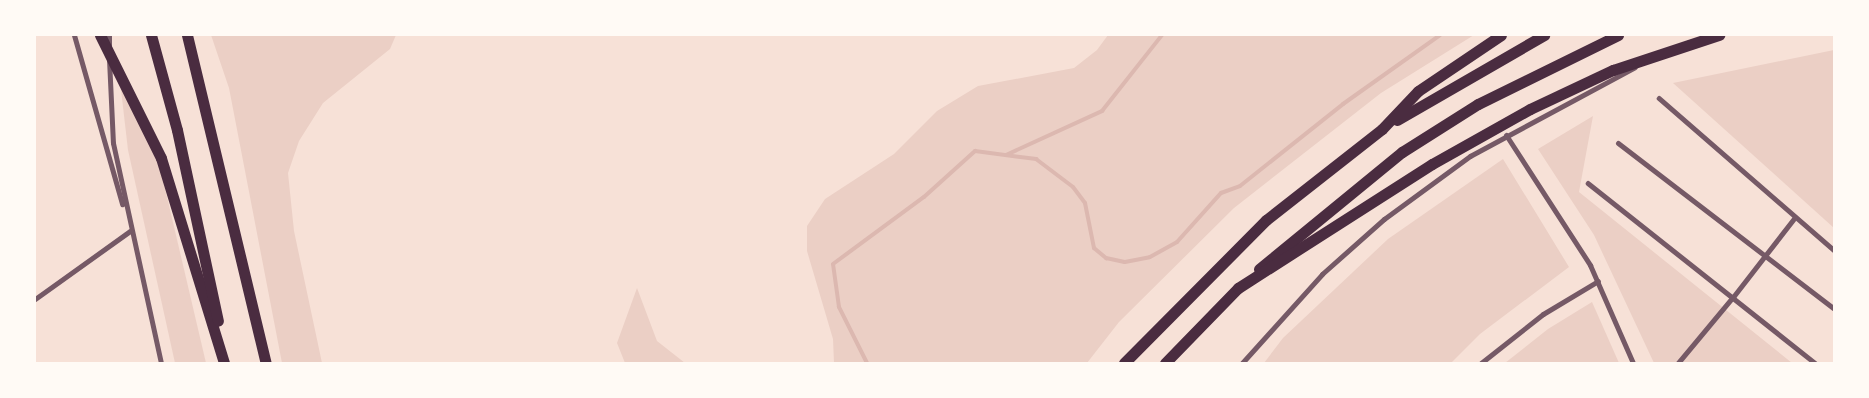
<!DOCTYPE html>
<style>
body{margin:0}
#map{position:relative;width:1869px;height:398px;overflow:hidden;background:#f7e1d7;font-family:Mulish,sans-serif}
div>[style]{position:absolute}
[style*='--x']{left:calc(var(--x)*1px);top:calc(var(--y)*1px);width:calc(var(--w)*1px);rotate:calc(var(--a)*1deg)}
.green>*{inset:0;background:#ebcfc5}
.stream>*{height:4px;margin:-2px;padding:0 2px;transform-origin:2px;border-radius:2px;background:#dcb8b0}
.pedestrian>*{height:4.5px;margin:-2.25px;padding:0 2.25px;transform-origin:2.25px;border-radius:2.25px;background:#755966}
.minor>*{height:5px;margin:-2.5px;padding:0 2.5px;transform-origin:2.5px;border-radius:2.5px;background:#755966}
.motorway>*{height:11px;margin:-5.5px;padding:0 5.5px;transform-origin:5.5px;border-radius:5.5px;background:#4a2c40}
span{translate:-50% -50%;white-space:nowrap;text-align:center;line-height:1.15;-webkit-text-stroke:4px #fffaf5;paint-order:stroke}
.frame{position:absolute;inset:0;border:36px solid #fffaf5;pointer-events:none}
</style>
<div id="map">
<div class="green">
<div style="clip-path:polygon(211px 35px,396px 35px,390px 49px,323px 103px,299px 141px,288px 173px,294px 231px,322px 363px,282px 363px,229px 88px)"></div>
<div style="clip-path:polygon(1108px 35px,1474px 35px,1381px 93px,1234px 208px,1119px 322px,1087px 363px,834px 363px,833px 339px,807px 251px,807px 226px,825px 199px,894px 154px,937px 111px,978px 86px,1074px 68px,1097px 50px)"></div>
<div style="clip-path:polygon(1834px 50px,1834px 228px,1673px 83px)"></div>
<div style="clip-path:polygon(120px 81px,160px 167px,206px 363px,175px 363px,128px 150px)"></div>
<div style="clip-path:polygon(1593px 116px,1579px 192px,1792px 363px,1654px 363px,1594px 235px,1538px 149px)"></div>
<div style="clip-path:polygon(1503px 159px,1569px 267px,1480px 334px,1451px 363px,1264px 363px,1283px 338px,1388px 239px)"></div>
<div style="clip-path:polygon(637px 288px,657px 341px,685px 363px,625px 363px,617px 343px)"></div>
<div style="clip-path:polygon(1592px 302px,1619px 363px,1505px 363px,1548px 329px)"></div>
</div>
<div class="stream">
<div style="--x:1006;--y:155;--w:106;--a:-24.6"></div>
<div style="--x:1102;--y:111;--w:97;--a:-51.7"></div>
<div style="--x:867;--y:363;--w:63;--a:-116.6"></div>
<div style="--x:839;--y:307;--w:43;--a:-97.9"></div>
<div style="--x:833;--y:264;--w:113;--a:-36.4"></div>
<div style="--x:924;--y:197;--w:69;--a:-42"></div>
<div style="--x:975;--y:151;--w:62;--a:7.5"></div>
<div style="--x:1036;--y:159;--w:46;--a:37.1"></div>
<div style="--x:1073;--y:187;--w:20;--a:53"></div>
<div style="--x:1085;--y:203;--w:46;--a:78.7"></div>
<div style="--x:1094;--y:248;--w:16;--a:40"></div>
<div style="--x:1106;--y:258;--w:19;--a:12"></div>
<div style="--x:1125;--y:262;--w:25;--a:-11"></div>
<div style="--x:1150;--y:257;--w:31;--a:-29"></div>
<div style="--x:1177;--y:242;--w:66;--a:-48.1"></div>
<div style="--x:1221;--y:193;--w:20;--a:-20"></div>
<div style="--x:1240;--y:186;--w:132;--a:-38.5"></div>
<div style="--x:1343;--y:104;--w:119;--a:-35.4"></div>
</div>
<div class="pedestrian">
<div style="--x:1659;--y:98;--w:232;--a:41"></div>
<div style="--x:1588;--y:183;--w:290;--a:38.4"></div>
<div style="--x:1678;--y:363;--w:86;--a:-50.2"></div>
</div>
<div class="minor">
<div style="--x:74;--y:35;--w:176;--a:74.1"></div>
<div style="--x:109;--y:35;--w:11;--a:90"></div>
<div style="--x:109;--y:59;--w:84;--a:87.3"></div>
<div style="--x:113;--y:143;--w:225;--a:77.7"></div>
<div style="--x:1506;--y:135;--w:155;--a:57.1"></div>
<div style="--x:1590;--y:265;--w:107;--a:66.3"></div>
<div style="--x:1618;--y:143;--w:272;--a:37.5"></div>
<div style="--x:1733;--y:297;--w:101;--a:-52.2"></div>
<div style="--x:35;--y:299;--w:117;--a:-35.6"></div>
<div style="--x:1242;--y:363;--w:120;--a:-48"></div>
<div style="--x:1322;--y:274;--w:83;--a:-41.6"></div>
<div style="--x:1384;--y:219;--w:107;--a:-36.2"></div>
<div style="--x:1470;--y:156;--w:187;--a:-28.3"></div>
<div style="--x:1481;--y:363;--w:79;--a:-38.3"></div>
<div style="--x:1543;--y:314;--w:64;--a:-31"></div>
</div>
<div class="motorway">
<div style="--x:100;--y:35;--w:137;--a:63.6"></div>
<div style="--x:161;--y:158;--w:214;--a:72.9"></div>
<div style="--x:151;--y:35;--w:98;--a:74.7"></div>
<div style="--x:177;--y:130;--w:195;--a:77.9"></div>
<div style="--x:187;--y:35;--w:337;--a:76.5"></div>
<div style="--x:1397;--y:120;--w:170;--a:-30"></div>
<div style="--x:1259;--y:269;--w:185;--a:-39.3"></div>
<div style="--x:1402;--y:152;--w:90;--a:-32.3"></div>
<div style="--x:1478;--y:104;--w:156;--a:-26.2"></div>
<div style="--x:1124;--y:363;--w:202;--a:-45.2"></div>
<div style="--x:1266;--y:220;--w:147;--a:-38.1"></div>
<div style="--x:1382;--y:129;--w:52;--a:-46.5"></div>
<div style="--x:1418;--y:91;--w:100;--a:-34"></div>
<div style="--x:1165;--y:363;--w:105;--a:-45.8"></div>
<div style="--x:1238;--y:288;--w:230;--a:-32.6"></div>
<div style="--x:1432;--y:164;--w:112;--a:-29.3"></div>
<div style="--x:1530;--y:109;--w:92;--a:-25.2"></div>
<div style="--x:1613;--y:70;--w:112;--a:-18.3"></div>
</div>
<div class="frame"></div>
</div>
